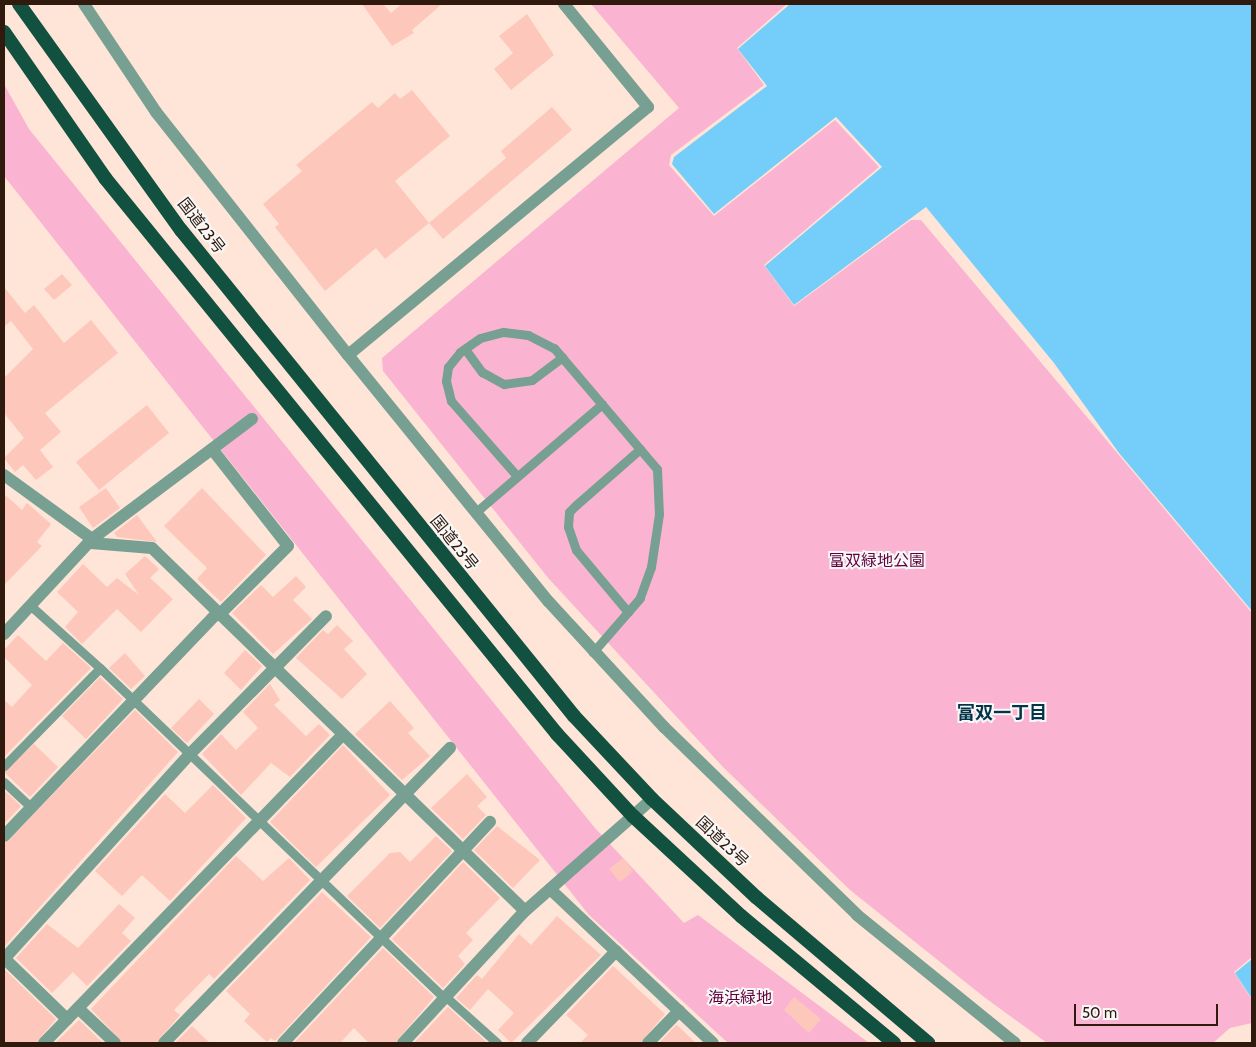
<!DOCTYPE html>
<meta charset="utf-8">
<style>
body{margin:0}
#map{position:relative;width:1256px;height:1047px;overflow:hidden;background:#fee5d7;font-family:Cabin,"Noto Sans JP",sans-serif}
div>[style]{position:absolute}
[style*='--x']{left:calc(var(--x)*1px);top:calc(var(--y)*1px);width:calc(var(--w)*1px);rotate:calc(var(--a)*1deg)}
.green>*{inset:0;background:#fab4d2}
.water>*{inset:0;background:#75cefa}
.building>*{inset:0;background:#fec7bb}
.service>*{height:9px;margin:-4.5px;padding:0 4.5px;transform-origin:4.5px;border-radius:4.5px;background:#78a092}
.minor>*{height:12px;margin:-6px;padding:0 6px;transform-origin:6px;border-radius:6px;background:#78a092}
.tertiary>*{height:12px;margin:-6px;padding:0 6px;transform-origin:6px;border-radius:6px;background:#78a092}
.trunk>*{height:14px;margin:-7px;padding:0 7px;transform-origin:7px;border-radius:7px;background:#125140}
span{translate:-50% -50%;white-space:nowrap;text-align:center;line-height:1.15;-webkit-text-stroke:4px #f8f8f8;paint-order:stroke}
.street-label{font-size:16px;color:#301a0d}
.park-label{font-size:16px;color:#61003b}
.neighbourhood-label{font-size:18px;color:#033448;font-weight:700}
.frame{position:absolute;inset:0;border:5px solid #301a0d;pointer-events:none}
.scale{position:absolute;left:1074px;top:1004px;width:144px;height:22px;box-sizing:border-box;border:2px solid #301a0d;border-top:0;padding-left:6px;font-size:15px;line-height:18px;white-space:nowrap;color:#301a0d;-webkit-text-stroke:4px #f8f8f8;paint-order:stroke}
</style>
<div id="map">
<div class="green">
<div style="clip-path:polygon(591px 4px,787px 4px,737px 48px,764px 85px,671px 155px,669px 165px,714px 216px,835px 120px,879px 167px,764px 265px,794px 306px,911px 220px,921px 220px,1252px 613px,1252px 957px,1234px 972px,1252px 1000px,1252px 1023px,1230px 1028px,1213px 1043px,1047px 1043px,984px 997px,850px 890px,723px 767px,549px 579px,383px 371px,382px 358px,679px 108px)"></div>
<div style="clip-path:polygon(4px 84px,29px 129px,595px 828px,684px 923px,698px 915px,869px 1043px,728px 1043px,589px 915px,4px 176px)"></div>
</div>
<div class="water">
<div style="clip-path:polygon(790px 4px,1252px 4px,1252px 611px,1119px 453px,1054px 363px,926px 207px,794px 305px,765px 266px,882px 167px,836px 117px,714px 214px,672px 164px,674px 157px,767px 86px,738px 49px)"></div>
<div style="clip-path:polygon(1252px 959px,1252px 999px,1235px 973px)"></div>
</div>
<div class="building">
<div style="clip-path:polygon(362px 4px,383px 4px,391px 13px,402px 4px,442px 4px,412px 30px,414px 33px,392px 46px)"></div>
<div style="clip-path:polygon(527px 14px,554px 55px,511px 90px,494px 69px,513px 53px,499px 36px)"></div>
<div style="clip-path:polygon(412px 90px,450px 136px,395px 181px,429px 223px,385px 259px,376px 248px,325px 291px,275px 227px,279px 224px,263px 204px,302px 171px,296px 165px,372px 102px,378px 108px,395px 93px,400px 99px)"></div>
<div style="clip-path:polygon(552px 107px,572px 130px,443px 239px,429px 223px,506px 158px,501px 151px)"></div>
<div style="clip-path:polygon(62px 274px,72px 285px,54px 300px,44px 289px)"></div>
<div style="clip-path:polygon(4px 287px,25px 313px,34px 305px,64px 343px,91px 320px,118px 353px,45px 413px,61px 432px,40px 450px,53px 467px,36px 480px,23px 465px,15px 472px,4px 458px,24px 438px,4px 413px,4px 378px,33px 349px,11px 321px,4px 327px)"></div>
<div style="clip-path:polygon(147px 405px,169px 433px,99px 490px,76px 462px)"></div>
<div style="clip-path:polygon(106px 488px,120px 508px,93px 528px,79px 507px)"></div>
<div style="clip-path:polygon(202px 488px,266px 555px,221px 602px,197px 579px,207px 568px,164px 526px)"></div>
<div style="clip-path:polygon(4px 494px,22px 510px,27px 503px,51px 524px,37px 542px,42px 546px,4px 585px)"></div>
<div style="clip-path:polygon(137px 515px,157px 542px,117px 537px,114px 533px)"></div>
<div style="clip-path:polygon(145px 556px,159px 569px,150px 578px,173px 599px,141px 632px,117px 609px,82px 644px,65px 627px,78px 612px,57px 592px,83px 564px,107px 587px,117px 578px,139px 595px,125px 574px)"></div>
<div style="clip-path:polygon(296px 576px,306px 587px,293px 600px,312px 619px,273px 654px,232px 613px,261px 585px,273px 597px)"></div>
<div style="clip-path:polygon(337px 625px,353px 641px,344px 649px,367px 674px,342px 699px,296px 658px,323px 630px,328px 634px)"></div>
<div style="clip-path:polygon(18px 635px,46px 661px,63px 643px,91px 668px,4px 757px,4px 700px,12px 707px,32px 685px,4px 657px,4px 650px)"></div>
<div style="clip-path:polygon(245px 650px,262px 666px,241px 690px,224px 673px)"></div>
<div style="clip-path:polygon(125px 653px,145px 676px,131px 689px,109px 668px)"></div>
<div style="clip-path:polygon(100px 677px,123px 699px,86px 739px,62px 716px)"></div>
<div style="clip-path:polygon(270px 684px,280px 700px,274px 705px,306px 736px,319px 724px,330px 735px,290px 777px,271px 763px,241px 795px,202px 754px,221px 734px,236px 750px,258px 728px,243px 712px)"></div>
<div style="clip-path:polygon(199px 699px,214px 714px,187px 743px,171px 728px)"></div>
<div style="clip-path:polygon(390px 701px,414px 728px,408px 733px,430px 756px,402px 780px,355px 734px)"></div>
<div style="clip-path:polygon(135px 710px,178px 752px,4px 947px,4px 844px)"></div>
<div style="clip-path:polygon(34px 744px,58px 767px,30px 797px,4px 772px)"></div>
<div style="clip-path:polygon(343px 745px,390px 795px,316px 867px,270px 822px)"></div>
<div style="clip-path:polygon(467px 774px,487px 797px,477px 806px,486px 815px,463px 839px,431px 808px)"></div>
<div style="clip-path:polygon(213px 785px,246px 818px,170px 901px,142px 875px,122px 896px,95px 871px,165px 794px,185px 813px)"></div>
<div style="clip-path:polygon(4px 790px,21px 806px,4px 824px)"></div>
<div style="clip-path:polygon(497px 826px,540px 860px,513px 888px,474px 850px)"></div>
<div style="clip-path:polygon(436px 836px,452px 851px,380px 928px,347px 896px,390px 853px,400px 852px,410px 862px)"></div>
<div style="clip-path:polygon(236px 856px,263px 881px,289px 858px,310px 880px,214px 979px,209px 974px,174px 1010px,180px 1015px,156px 1043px,123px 1043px,91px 1009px)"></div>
<div style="clip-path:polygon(623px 858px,633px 871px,620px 882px,609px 869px)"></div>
<div style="clip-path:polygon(463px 862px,500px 898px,466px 933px,473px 940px,458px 956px,465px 964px,443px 988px,392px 939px)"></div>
<div style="clip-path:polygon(322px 892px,371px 937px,275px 1041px,271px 1038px,267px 1042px,244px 1021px,250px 1014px,226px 991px)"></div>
<div style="clip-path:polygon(119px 904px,135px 918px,122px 933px,131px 941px,87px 986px,73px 972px,52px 993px,16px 958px,47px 924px,78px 948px)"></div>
<div style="clip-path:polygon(557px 916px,601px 955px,511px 1043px,498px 1030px,514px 1013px,488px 989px,470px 1010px,456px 998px,477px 975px,482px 979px,519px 934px,531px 945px)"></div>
<div style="clip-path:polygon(383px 948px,434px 997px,395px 1043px,369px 1043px,354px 1028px,340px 1043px,294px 1043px)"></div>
<div style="clip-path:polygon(613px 966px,665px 1014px,640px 1043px,580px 1043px,588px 1035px,566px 1015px)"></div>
<div style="clip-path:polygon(4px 969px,56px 1019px,36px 1043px,4px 1043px)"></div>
<div style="clip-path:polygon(794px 997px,821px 1019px,809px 1033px,784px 1010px)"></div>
<div style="clip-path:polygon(448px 1007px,480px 1036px,487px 1043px,414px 1043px)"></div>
<div style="clip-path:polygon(79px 1020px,103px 1043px,55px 1043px)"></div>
<div style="clip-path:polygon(676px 1025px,678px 1026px,696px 1043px,659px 1043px)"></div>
<div style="clip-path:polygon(192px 1026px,210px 1043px,175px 1043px)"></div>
</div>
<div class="service">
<div style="--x:465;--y:349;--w:29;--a:54"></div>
<div style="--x:482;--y:372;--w:25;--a:29"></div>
<div style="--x:504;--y:384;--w:28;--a:-8"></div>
<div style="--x:532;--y:380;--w:38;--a:-37"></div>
<div style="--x:517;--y:476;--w:100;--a:-131.3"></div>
<div style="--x:451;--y:401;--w:21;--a:-104"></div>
<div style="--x:446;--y:381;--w:14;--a:-82"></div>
<div style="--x:448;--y:367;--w:19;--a:-51"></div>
<div style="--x:460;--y:352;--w:24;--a:-35"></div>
<div style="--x:480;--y:338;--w:24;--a:-15"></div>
<div style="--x:503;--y:332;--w:25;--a:7"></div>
<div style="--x:528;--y:335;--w:29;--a:27"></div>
<div style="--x:554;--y:348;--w:159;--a:49.6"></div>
<div style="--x:657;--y:469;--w:45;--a:87.5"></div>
<div style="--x:659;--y:514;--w:54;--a:98.6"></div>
<div style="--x:651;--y:567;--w:33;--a:110"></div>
<div style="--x:640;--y:598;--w:72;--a:131"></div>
<div style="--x:476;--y:512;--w:166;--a:-40.6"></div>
<div style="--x:628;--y:612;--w:81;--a:-130"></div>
<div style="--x:576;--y:550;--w:24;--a:-109"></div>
<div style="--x:568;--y:527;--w:15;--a:-86"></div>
<div style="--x:569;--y:512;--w:10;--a:-45"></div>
<div style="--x:576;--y:505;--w:85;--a:-41.2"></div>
<div style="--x:100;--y:668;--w:478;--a:43.8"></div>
<div style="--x:4;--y:766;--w:137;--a:-45.6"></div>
<div style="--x:100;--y:668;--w:93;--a:-138.1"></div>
<div style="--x:4;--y:782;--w:37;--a:43"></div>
<div style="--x:446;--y:997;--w:69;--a:42"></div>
</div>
<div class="minor">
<div style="--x:84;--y:4;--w:130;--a:56.3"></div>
<div style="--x:156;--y:112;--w:310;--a:51.7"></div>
<div style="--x:648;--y:107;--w:389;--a:140.4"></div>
<div style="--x:348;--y:355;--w:318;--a:50.9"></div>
<div style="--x:549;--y:602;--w:170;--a:47.4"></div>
<div style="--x:664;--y:727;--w:269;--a:44.2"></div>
<div style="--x:857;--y:915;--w:203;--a:39"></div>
<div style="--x:212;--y:449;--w:123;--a:51.9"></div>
<div style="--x:288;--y:546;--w:98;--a:135"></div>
<div style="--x:4;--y:475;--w:109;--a:36"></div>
<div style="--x:91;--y:543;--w:61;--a:4.7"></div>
<div style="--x:152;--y:548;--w:520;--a:44.22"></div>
<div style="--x:4;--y:634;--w:129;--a:-47.2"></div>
<div style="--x:92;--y:539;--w:200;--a:-36.9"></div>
<div style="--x:4;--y:836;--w:308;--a:-46.3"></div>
<div style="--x:550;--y:889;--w:224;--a:43.4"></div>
<div style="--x:4;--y:958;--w:88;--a:44.1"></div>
<div style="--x:4;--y:959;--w:275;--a:-47.8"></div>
<div style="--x:189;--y:755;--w:195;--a:-45.4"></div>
<div style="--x:78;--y:1008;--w:51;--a:43.4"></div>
<div style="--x:44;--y:1043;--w:429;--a:-45.9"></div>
<div style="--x:164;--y:1043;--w:411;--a:-45.9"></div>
<div style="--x:283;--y:1043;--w:303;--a:-46.9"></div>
<div style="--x:403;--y:1043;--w:180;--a:-47.3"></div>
<div style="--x:525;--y:911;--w:169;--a:-41.4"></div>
<div style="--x:527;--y:1043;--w:128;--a:-45.9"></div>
<div style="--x:648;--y:1043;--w:45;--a:-45.9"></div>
</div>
<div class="tertiary">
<div style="--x:564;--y:4;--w:133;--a:50.8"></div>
</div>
<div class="trunk">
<div style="--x:19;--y:4;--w:278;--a:54.4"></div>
<div style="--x:181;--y:230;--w:625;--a:51.04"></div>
<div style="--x:574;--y:716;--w:114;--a:46.8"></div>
<div style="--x:652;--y:799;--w:143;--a:43.3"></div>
<div style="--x:756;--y:897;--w:226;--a:40.3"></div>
<div style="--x:4;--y:32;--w:178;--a:55.3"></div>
<div style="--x:105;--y:178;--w:717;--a:50.89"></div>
<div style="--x:557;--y:734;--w:112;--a:47.2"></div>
<div style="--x:633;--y:816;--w:147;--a:42.8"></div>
<div style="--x:741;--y:916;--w:199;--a:39.7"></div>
</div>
<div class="street-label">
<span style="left:201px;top:226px;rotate:52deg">国道23号</span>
<span style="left:454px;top:543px;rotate:51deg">国道23号</span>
<span style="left:722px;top:842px;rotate:43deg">国道23号</span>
</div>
<div class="park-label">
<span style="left:877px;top:561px">富双緑地公園</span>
<span style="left:740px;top:998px">海浜緑地</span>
</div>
<div class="neighbourhood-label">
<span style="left:1002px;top:713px">富双一丁目</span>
</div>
<div class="frame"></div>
<div class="scale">50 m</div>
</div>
